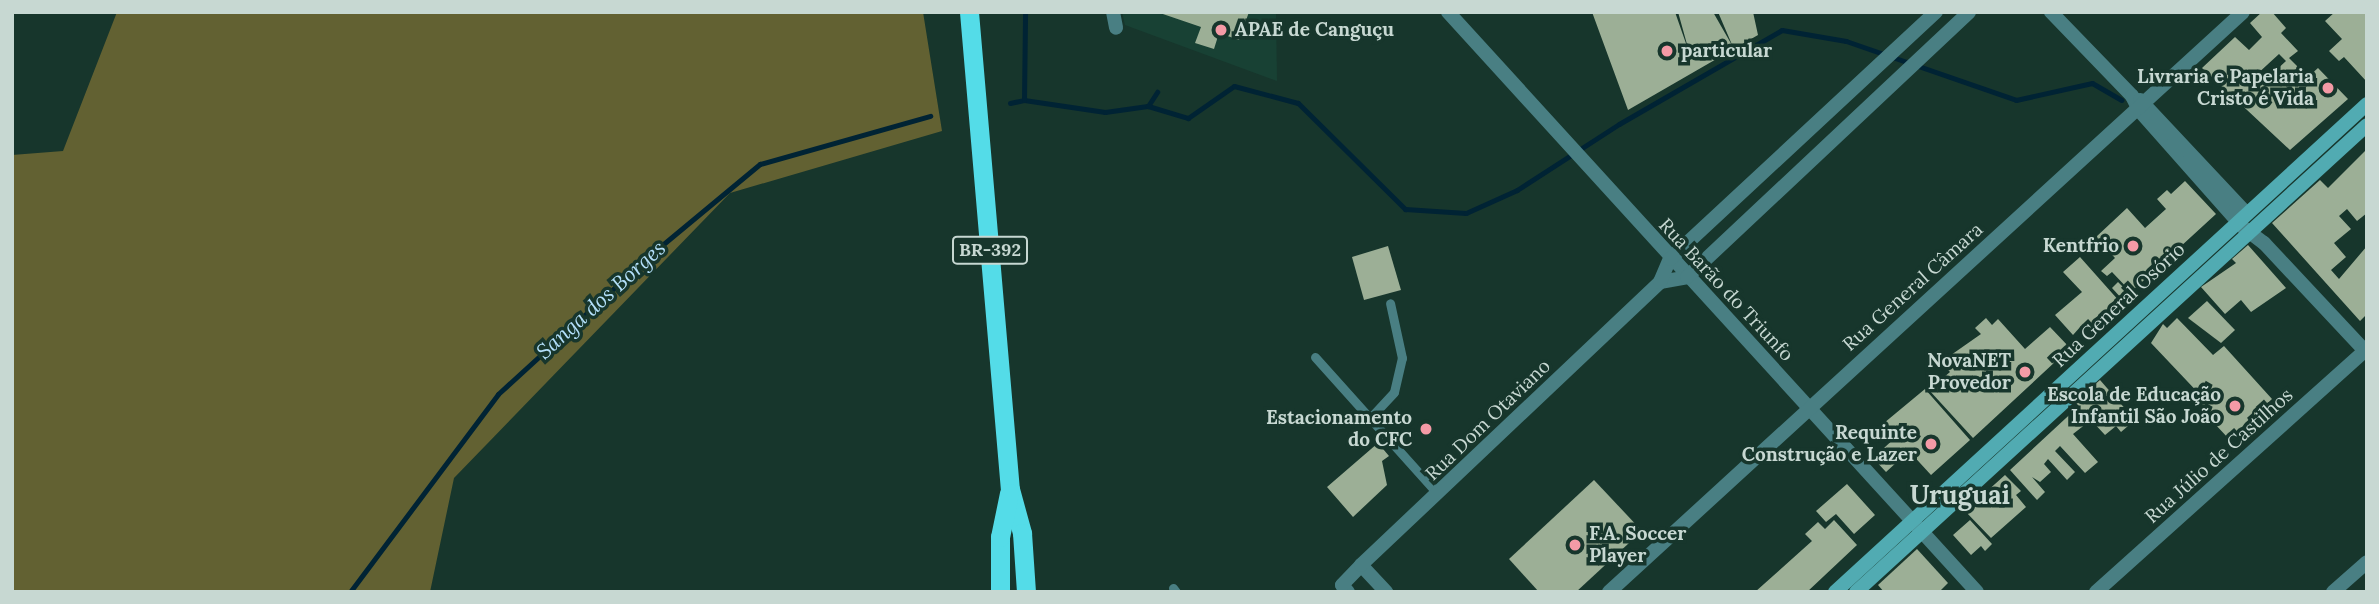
<!DOCTYPE html>
<meta charset="utf-8">
<style>
body{margin:0}
#map{position:relative;width:2379px;height:604px;overflow:hidden;background:#17362c;font-family:Lora,serif}
div>[style]{position:absolute}
[style*='--x']{left:calc(var(--x)*1px);top:calc(var(--y)*1px);width:calc(var(--w)*1px);rotate:calc(var(--a)*1deg)}
.built>*{inset:0;background:#184134}
.forest>*{inset:0;background:#626132}
.stream>*{height:5px;margin:-2.5px;padding:0 2.5px;transform-origin:2.5px;border-radius:2.5px;background:#002334}
.building>*{inset:0;background:#9caf96}
.service>*{height:9px;margin:-4.5px;padding:0 4.5px;transform-origin:4.5px;border-radius:4.5px;background:#497f83}
.minor>*{height:14px;margin:-7px;padding:0 7px;transform-origin:7px;border-radius:7px;background:#497f83}
.tertiary>*{height:14px;margin:-7px;padding:0 7px;transform-origin:7px;border-radius:7px;background:#497f83}
.secondary>*{height:14px;margin:-7px;padding:0 7px;transform-origin:7px;border-radius:7px;background:#51abb2}
.trunk>*{height:19px;margin:-9.5px;padding:0 9.5px;transform-origin:9.5px;border-radius:9.5px;background:#54dce8}
.dots>*{width:19px;height:19px;translate:-50% -50%;box-sizing:border-box;border:4px solid #17362c;border-radius:50%}
span{translate:-50% -50%;white-space:nowrap;text-align:center;line-height:1.15;-webkit-text-stroke:7px #17362c;paint-order:stroke}
.shield-label span{padding:2px 5px;background:#17362c;border:2px solid;border-radius:5px;-webkit-text-stroke-width:0}
.shield-label{font-size:18px;color:#c7d8d2;font-weight:700}
.poi-label{font-size:19px;color:#c7d8d2;font-weight:700}
.left{translate:0 -50%;text-align:left}
.right{translate:-100% -50%;text-align:right}
.street-label{font-size:19px;color:#c7d8d2}
.water-label{font-size:21px;color:#b3dff9;font-style:italic}
.district-label{font-size:26px;color:#c7d8d2;font-weight:700}
.frame{position:absolute;inset:0;border:14px solid #c7d8d2;pointer-events:none}
</style>
<div id="map">
<div class="built">
<div style="clip-path:polygon(1122px 12px,1276px 12px,1277px 81px,1125px 25px)"></div>
</div>
<div class="forest">
<div style="clip-path:polygon(117px 12px,923px 12px,942px 131px,730px 193px,454px 478px,430px 592px,12px 592px,12px 155px,63px 151px)"></div>
</div>
<div class="stream">
<div style="--x:1024;--y:100;--w:82;--a:8.4"></div>
<div style="--x:1105;--y:112;--w:43;--a:-7.9"></div>
<div style="--x:1148;--y:106;--w:17;--a:-57"></div>
<div style="--x:1010;--y:103;--w:14;--a:-12"></div>
<div style="--x:1024;--y:100;--w:88;--a:-89.3"></div>
<div style="--x:1148;--y:106;--w:42;--a:16.7"></div>
<div style="--x:1188;--y:118;--w:56;--a:-34.8"></div>
<div style="--x:1234;--y:86;--w:66;--a:14.9"></div>
<div style="--x:1298;--y:103;--w:151;--a:44.7"></div>
<div style="--x:1405;--y:209;--w:61;--a:3.8"></div>
<div style="--x:1466;--y:213;--w:56;--a:-24.3"></div>
<div style="--x:1517;--y:190;--w:121;--a:-32.9"></div>
<div style="--x:1619;--y:124;--w:188;--a:-30"></div>
<div style="--x:1782;--y:30;--w:65;--a:9.8"></div>
<div style="--x:1846;--y:41;--w:180;--a:19.1"></div>
<div style="--x:2016;--y:100;--w:78;--a:-12.6"></div>
<div style="--x:2092;--y:83;--w:34;--a:30"></div>
<div style="--x:350;--y:592;--w:247;--a:-53.2"></div>
<div style="--x:498;--y:394;--w:205;--a:-42.4"></div>
<div style="--x:649;--y:256;--w:144;--a:-39.7"></div>
<div style="--x:760;--y:164;--w:177;--a:-15.8"></div>
</div>
<div class="building">
<div style="clip-path:polygon(1157px 12px,1249px 12px,1239px 40px,1219px 33px,1214px 49px,1195px 43px,1201px 27px)"></div>
<div style="clip-path:polygon(1592px 12px,1675px 12px,1690px 55px,1678px 12px,1713px 12px,1733px 47px,1718px 12px,1753px 12px,1758px 35px,1628px 110px)"></div>
<div style="clip-path:polygon(evenodd,2262px 12px,2272px 12px,2286px 28px,2281px 33px,2298px 51px,2289px 58px,2308px 77px,2318px 68px,2348px 99px,2290px 150px,2202px 68px,2235px 37px,2249px 50px,2262px 37px,2250px 23px,2262px 12px,2279px 54px,2286px 61px,2262px 83px,2255px 76px,2279px 54px)"></div>
<div style="clip-path:polygon(2335px 12px,2367px 12px,2367px 82px,2344px 57px,2339px 61px,2329px 51px,2342px 39px,2325px 21px)"></div>
<div style="clip-path:polygon(2367px 149px,2367px 213px,2357px 221px,2347px 209px,2339px 216px,2351px 229px,2334px 243px,2346px 257px,2331px 270px,2339px 279px,2367px 246px,2367px 314px,2360px 321px,2272px 223px,2320px 180px,2328px 188px)"></div>
<div style="clip-path:polygon(2185px 181px,2216px 214px,2131px 292px,2112px 272px,2107px 276px,2101px 271px,2115px 258px,2096px 237px,2127px 208px,2145px 228px,2166px 209px,2157px 199px,2167px 190px,2171px 194px)"></div>
<div style="clip-path:polygon(2248px 245px,2286px 288px,2251px 312px,2241px 300px,2225px 314px,2201px 287px,2236px 263px,2232px 259px)"></div>
<div style="clip-path:polygon(1388px 246px,1401px 290px,1364px 300px,1352px 257px)"></div>
<div style="clip-path:polygon(2080px 257px,2120px 302px,2087px 333px,2081px 326px,2073px 335px,2055px 315px,2082px 292px,2063px 272px)"></div>
<div style="clip-path:polygon(2118px 282px,2130px 294px,2123px 300px,2112px 288px)"></div>
<div style="clip-path:polygon(2207px 301px,2235px 330px,2221px 343px,2188px 318px)"></div>
<div style="clip-path:polygon(1986px 318px,1992px 325px,1998px 319px,2025px 349px,2050px 327px,2070px 348px,1973px 438px,1929px 390px,1950px 372px,1941px 362px,1981px 334px,1975px 328px)"></div>
<div style="clip-path:polygon(2177px 318px,2213px 355px,2224px 346px,2272px 399px,2229px 439px,2198px 406px,2205px 400px,2151px 343px,2163px 324px,2167px 328px)"></div>
<div style="clip-path:polygon(2100px 380px,2135px 420px,2121px 432px,2116px 426px,2105px 435px,2091px 420px,2073px 434px,2098px 462px,2085px 473px,2060px 446px,2055px 451px,2075px 472px,2067px 480px,2048px 459px,2044px 464px,2051px 472px,2040px 482px,2032px 477px,2045px 492px,2037px 500px,2010px 470px,2079px 406px,2075px 402px)"></div>
<div style="clip-path:polygon(1925px 389px,1970px 440px,1931px 475px,1909px 451px,1886px 472px,1873px 458px,1896px 437px,1884px 423px)"></div>
<div style="clip-path:polygon(1378px 443px,1389px 456px,1382px 461px,1387px 485px,1353px 517px,1327px 487px)"></div>
<div style="clip-path:polygon(2005px 475px,2021px 491px,2016px 495px,2026px 507px,1991px 538px,1965px 511px)"></div>
<div style="clip-path:polygon(1594px 480px,1642px 531px,1576px 592px,1539px 592px,1509px 559px)"></div>
<div style="clip-path:polygon(1847px 484px,1875px 515px,1854px 534px,1836px 514px,1826px 522px,1816px 511px)"></div>
<div style="clip-path:polygon(1834px 520px,1857px 545px,1807px 592px,1755px 592px,1812px 541px,1805px 534px,1818px 522px,1825px 529px)"></div>
<div style="clip-path:polygon(1970px 520px,1992px 544px,1985px 551px,1981px 546px,1971px 555px,1953px 535px)"></div>
<div style="clip-path:polygon(1917px 549px,1948px 583px,1939px 592px,1884px 592px,1878px 585px)"></div>
</div>
<div class="service">
<div style="--x:1315;--y:357;--w:184;--a:48.1"></div>
<div style="--x:1370;--y:418;--w:35;--a:-47"></div>
<div style="--x:1394;--y:392;--w:35;--a:-77"></div>
<div style="--x:1402;--y:358;--w:56;--a:-102.3"></div>
<div style="--x:1173;--y:588;--w:5;--a:53"></div>
</div>
<div class="minor">
<div style="--x:1113;--y:12;--w:16;--a:79"></div>
<div style="--x:1448;--y:12;--w:785;--a:47.63"></div>
<div style="--x:2051;--y:12;--w:117;--a:46"></div>
<div style="--x:2132;--y:96;--w:16;--a:63"></div>
<div style="--x:2139;--y:110;--w:149;--a:48.5"></div>
<div style="--x:2140;--y:100;--w:156;--a:46.8"></div>
<div style="--x:1609;--y:592;--w:859;--a:-42.45"></div>
</div>
<div class="tertiary">
<div style="--x:2240;--y:225;--w:30;--a:37"></div>
<div style="--x:2264;--y:243;--w:151;--a:46.9"></div>
<div style="--x:1660;--y:282;--w:27;--a:-10"></div>
<div style="--x:1687;--y:277;--w:387;--a:-43.2"></div>
<div style="--x:1361;--y:565;--w:37;--a:47"></div>
<div style="--x:1348;--y:592;--w:9;--a:-131"></div>
<div style="--x:1342;--y:585;--w:28;--a:-46"></div>
<div style="--x:1361;--y:565;--w:412;--a:-43.4"></div>
<div style="--x:1660;--y:282;--w:25;--a:-67"></div>
<div style="--x:1670;--y:259;--w:363;--a:-42.9"></div>
<div style="--x:2096;--y:592;--w:364;--a:-41.9"></div>
<div style="--x:2333;--y:592;--w:45;--a:-41.4"></div>
</div>
<div class="secondary">
<div style="--x:1835;--y:592;--w:722;--a:-42.53"></div>
<div style="--x:1856;--y:592;--w:692;--a:-42.42"></div>
</div>
<div class="trunk">
<div style="--x:969;--y:12;--w:479;--a:85.1"></div>
<div style="--x:1010;--y:489;--w:46;--a:74.7"></div>
<div style="--x:1022;--y:533;--w:59;--a:86.1"></div>
<div style="--x:1000;--y:592;--w:55;--a:-90"></div>
<div style="--x:1000;--y:537;--w:45;--a:-78.4"></div>
</div>
<div class="dots">
<div style="left:1221px;top:30px;background:#f49aa6"></div>
<div style="left:1667px;top:51px;background:#f49aa6"></div>
<div style="left:2328px;top:88px;background:#f49aa6"></div>
<div style="left:2133px;top:246px;background:#f49aa6"></div>
<div style="left:2025px;top:372px;background:#f49aa6"></div>
<div style="left:2235px;top:406px;background:#f49aa6"></div>
<div style="left:1426px;top:429px;background:#f49aa6"></div>
<div style="left:1931px;top:444px;background:#f49aa6"></div>
<div style="left:1575px;top:545px;background:#f49aa6"></div>
</div>
<div class="shield-label">
<span style="left:990px;top:250px">BR-392</span>
</div>
<div class="poi-label">
<span class="left" style="left:1235px;top:30px">APAE de Canguçu</span>
<span class="left" style="left:1681px;top:51px">particular</span>
<span class="right" style="left:2314px;top:88px">Livraria e Papelaria<br>Cristo é Vida</span>
<span class="right" style="left:2119px;top:246px">Kentfrio</span>
<span class="right" style="left:2011px;top:372px">NovaNET<br>Provedor</span>
<span class="right" style="left:2221px;top:406px">Escola de Educação<br>Infantil São João</span>
<span class="right" style="left:1412px;top:429px">Estacionamento<br>do CFC</span>
<span class="right" style="left:1917px;top:444px">Requinte<br>Construção e Lazer</span>
<span class="left" style="left:1589px;top:545px">F.A. Soccer<br>Player</span>
</div>
<div class="street-label">
<span style="left:1913px;top:287px;rotate:-42deg">Rua General Câmara</span>
<span style="left:1726px;top:290px;rotate:47deg">Rua Barão do Triunfo</span>
<span style="left:2119px;top:305px;rotate:-43deg">Rua General Osório</span>
<span style="left:1488px;top:420px;rotate:-44deg">Rua Dom Otaviano</span>
<span style="left:2219px;top:456px;rotate:-42deg">Rua Júlio de Castilhos</span>
</div>
<div class="water-label">
<span style="left:601px;top:300px;rotate:-42deg">Sanga dos Borges</span>
</div>
<div class="district-label">
<span style="left:1960px;top:495px">Uruguai</span>
</div>
<div class="frame"></div>
</div>
